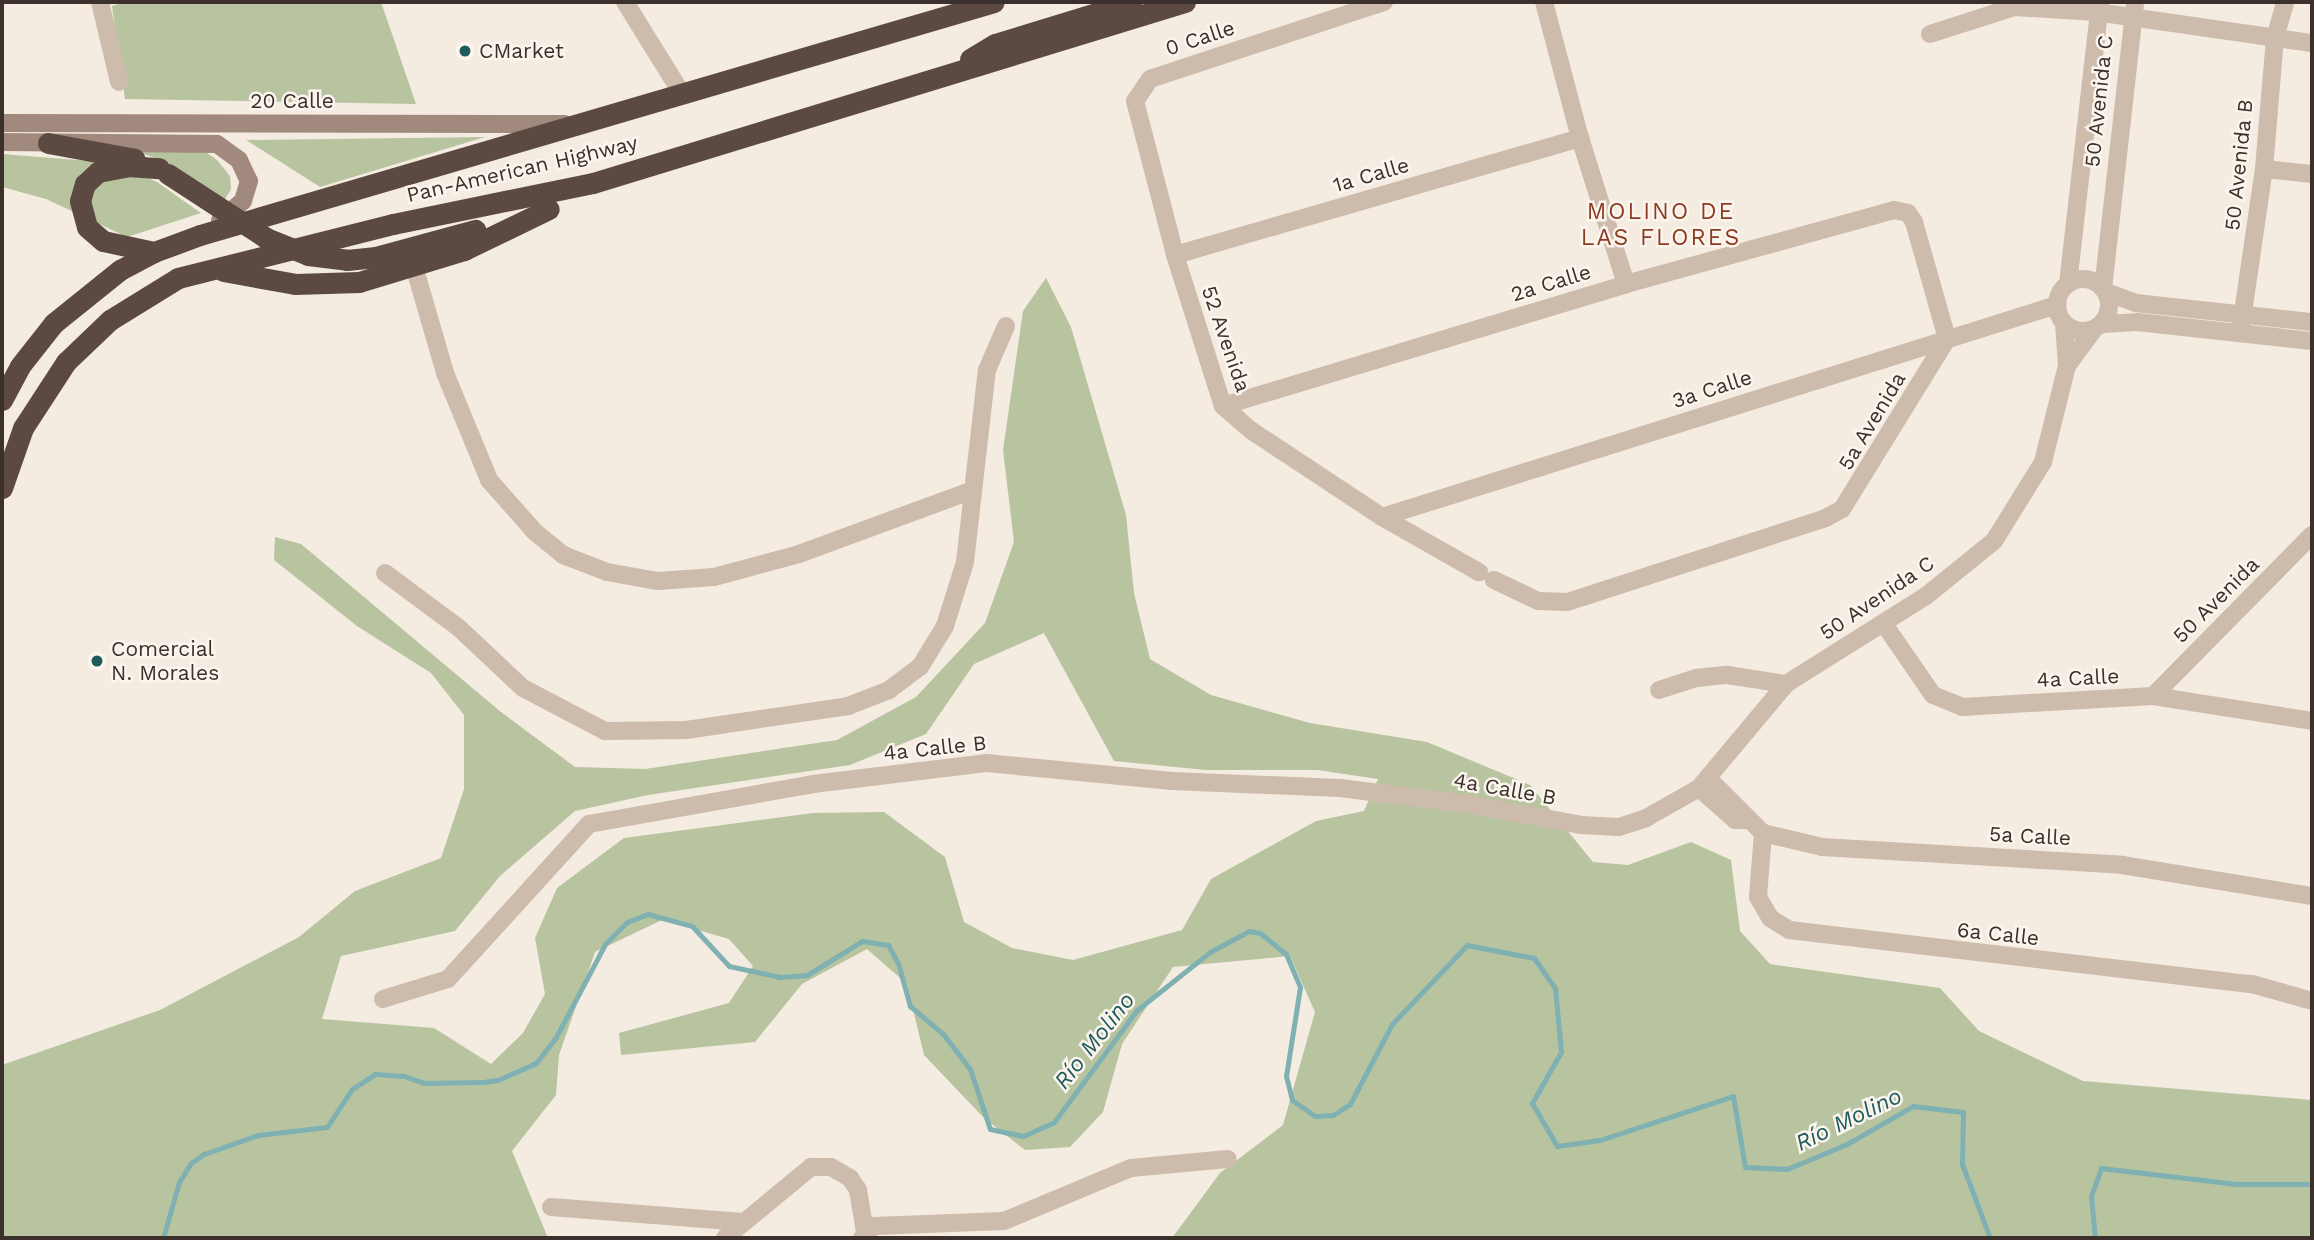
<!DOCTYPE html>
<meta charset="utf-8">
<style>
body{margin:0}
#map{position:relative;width:2314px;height:1240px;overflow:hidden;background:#f4ebe1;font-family:"Work Sans",sans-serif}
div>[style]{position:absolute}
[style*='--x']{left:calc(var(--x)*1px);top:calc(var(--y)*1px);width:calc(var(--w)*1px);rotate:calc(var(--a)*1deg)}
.green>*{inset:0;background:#b8c4a0}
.stream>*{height:5px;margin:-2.5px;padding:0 2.5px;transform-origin:2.5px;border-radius:2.5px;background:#7fb0b2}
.street>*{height:18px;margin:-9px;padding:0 9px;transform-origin:9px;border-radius:9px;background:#cdbbac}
.street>.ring{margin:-9px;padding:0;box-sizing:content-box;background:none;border:18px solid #cdbbac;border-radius:50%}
.secondary>*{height:18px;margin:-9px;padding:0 9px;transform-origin:9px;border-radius:9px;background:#a18a7d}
.highway>*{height:21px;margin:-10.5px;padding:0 10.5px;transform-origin:10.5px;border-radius:10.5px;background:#5c4a42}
.highway-bridge>*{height:21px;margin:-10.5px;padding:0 10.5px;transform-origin:10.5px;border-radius:10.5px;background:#5c4a42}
.dots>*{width:19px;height:19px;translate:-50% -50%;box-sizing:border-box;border:4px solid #fbf5ee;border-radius:50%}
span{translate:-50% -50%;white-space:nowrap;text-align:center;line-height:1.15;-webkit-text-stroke:5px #fbf5ee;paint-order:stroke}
.street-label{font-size:21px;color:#3b302b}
.poi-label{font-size:21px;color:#3b302b}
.left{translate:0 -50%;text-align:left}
.neighbourhood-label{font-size:23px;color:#8c3b22;letter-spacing:2px}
.water-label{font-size:23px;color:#1f5a5e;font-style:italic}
.frame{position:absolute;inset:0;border:4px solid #3b302b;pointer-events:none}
</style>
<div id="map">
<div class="green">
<div style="clip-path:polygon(125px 2px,381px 2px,416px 104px,125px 99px,112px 6px)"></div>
<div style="clip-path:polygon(485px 137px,320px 187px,246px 140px)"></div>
<div style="clip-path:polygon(110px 144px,197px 146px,217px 160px,230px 176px,231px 189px,224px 201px,156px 158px)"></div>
<div style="clip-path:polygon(2px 154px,115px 163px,157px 182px,201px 213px,127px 237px,46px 199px,2px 187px)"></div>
<div style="clip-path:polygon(evenodd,1046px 278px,1071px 327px,1126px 515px,1134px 593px,1150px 659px,1211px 695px,1310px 723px,1427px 742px,1530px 785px,1593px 862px,1628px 865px,1691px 842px,1731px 860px,1740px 931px,1770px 964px,1940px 988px,1979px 1031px,2083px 1081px,2312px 1100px,2312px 1238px,1172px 1238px,1220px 1173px,1283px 1125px,1315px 1012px,1290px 956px,1173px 967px,1122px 1044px,1103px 1112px,1070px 1147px,1025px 1150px,984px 1118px,924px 1055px,907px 984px,867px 949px,802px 984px,755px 1042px,621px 1055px,619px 1033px,729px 1003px,753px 966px,729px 939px,662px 920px,595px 952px,559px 1055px,556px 1095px,512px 1151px,548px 1238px,2px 1238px,2px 1065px,160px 1010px,299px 937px,355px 891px,441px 858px,464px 789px,464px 715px,431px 673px,357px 626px,274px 560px,275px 537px,301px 544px,501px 712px,575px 767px,645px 769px,837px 740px,916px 697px,985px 623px,1014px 542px,1003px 450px,1023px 311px,1046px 278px,1044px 633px,1114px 761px,1206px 770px,1317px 770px,1378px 779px,1364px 811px,1316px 821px,1211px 879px,1182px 930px,1073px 960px,1012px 948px,964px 922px,945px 857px,884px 812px,813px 813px,624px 838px,557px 888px,535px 938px,545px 994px,523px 1033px,491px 1064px,434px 1028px,322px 1019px,341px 956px,455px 931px,500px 876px,575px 811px,648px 795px,850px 765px,926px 734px,974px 664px,1044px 633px)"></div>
</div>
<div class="stream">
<div style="--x:163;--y:1238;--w:58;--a:-74.1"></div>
<div style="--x:179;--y:1182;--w:22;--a:-58"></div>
<div style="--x:191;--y:1163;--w:16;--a:-35"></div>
<div style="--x:204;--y:1154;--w:57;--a:-19.4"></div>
<div style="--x:258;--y:1135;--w:69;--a:-6.6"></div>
<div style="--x:327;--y:1127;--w:45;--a:-56.7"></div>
<div style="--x:352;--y:1089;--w:27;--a:-33"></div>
<div style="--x:375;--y:1074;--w:29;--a:4"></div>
<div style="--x:404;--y:1076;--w:21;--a:19"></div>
<div style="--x:424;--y:1083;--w:59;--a:-1"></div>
<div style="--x:483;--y:1082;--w:15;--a:-8"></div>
<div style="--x:498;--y:1080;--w:42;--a:-24.1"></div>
<div style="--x:536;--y:1063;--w:31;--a:-52"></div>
<div style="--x:555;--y:1039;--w:107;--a:-62.2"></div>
<div style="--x:605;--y:944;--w:31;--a:-45"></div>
<div style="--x:627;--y:922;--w:22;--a:-21"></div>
<div style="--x:648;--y:914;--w:46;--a:15.3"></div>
<div style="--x:692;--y:926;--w:54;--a:47.2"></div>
<div style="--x:729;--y:966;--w:52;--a:12.2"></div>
<div style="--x:780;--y:977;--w:27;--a:-4"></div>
<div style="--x:807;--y:975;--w:65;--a:-31.7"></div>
<div style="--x:862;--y:941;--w:26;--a:9"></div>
<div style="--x:888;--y:945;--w:21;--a:61"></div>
<div style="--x:898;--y:963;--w:45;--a:74.4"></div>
<div style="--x:910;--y:1006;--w:43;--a:40.3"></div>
<div style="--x:943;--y:1034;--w:44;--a:52.4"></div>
<div style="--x:970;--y:1069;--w:63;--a:71.6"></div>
<div style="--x:990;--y:1129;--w:34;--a:12"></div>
<div style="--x:1023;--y:1136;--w:34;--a:-24"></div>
<div style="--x:1054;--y:1122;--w:139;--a:-53.5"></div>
<div style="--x:1137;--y:1010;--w:93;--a:-38.5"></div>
<div style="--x:1210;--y:952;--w:44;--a:-28.3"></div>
<div style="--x:1249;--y:931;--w:11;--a:10"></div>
<div style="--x:1260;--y:933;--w:33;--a:39"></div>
<div style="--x:1286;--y:954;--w:36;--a:67"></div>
<div style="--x:1300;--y:987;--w:90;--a:98.9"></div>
<div style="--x:1286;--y:1076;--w:25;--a:76"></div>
<div style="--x:1292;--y:1100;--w:28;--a:35"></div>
<div style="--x:1315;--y:1116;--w:18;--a:-3"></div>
<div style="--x:1333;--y:1115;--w:20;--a:-33"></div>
<div style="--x:1350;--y:1104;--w:90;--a:-62.3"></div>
<div style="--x:1392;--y:1024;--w:109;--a:-46.5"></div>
<div style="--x:1467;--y:945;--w:68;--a:11"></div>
<div style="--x:1534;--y:958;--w:37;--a:55"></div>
<div style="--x:1555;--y:988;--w:64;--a:84.6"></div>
<div style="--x:1561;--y:1052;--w:59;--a:119.6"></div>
<div style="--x:1532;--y:1103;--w:50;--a:59.8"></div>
<div style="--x:1557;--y:1146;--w:43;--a:-7.9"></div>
<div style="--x:1600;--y:1140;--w:140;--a:-18.3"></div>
<div style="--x:1733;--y:1096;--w:72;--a:80.4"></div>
<div style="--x:1745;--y:1167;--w:42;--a:2.7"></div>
<div style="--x:1787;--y:1169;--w:65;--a:-22.6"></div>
<div style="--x:1847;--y:1144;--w:76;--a:-29.9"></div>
<div style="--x:1913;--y:1106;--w:50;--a:6.8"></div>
<div style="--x:1963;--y:1112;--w:52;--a:91.1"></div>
<div style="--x:1962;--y:1164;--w:79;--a:69.3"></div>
<div style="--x:2095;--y:1238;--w:42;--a:-95.4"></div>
<div style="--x:2091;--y:1196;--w:30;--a:-70"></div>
<div style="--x:2101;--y:1168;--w:136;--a:6.8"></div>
<div style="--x:2236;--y:1184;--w:76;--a:0"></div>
</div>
<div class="street">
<div style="--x:100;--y:2;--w:82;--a:76.6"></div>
<div style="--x:625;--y:2;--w:108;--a:58.2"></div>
<div style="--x:1384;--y:2;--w:246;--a:161.8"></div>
<div style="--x:1150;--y:79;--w:27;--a:124"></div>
<div style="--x:1135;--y:101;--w:159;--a:75.4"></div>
<div style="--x:1175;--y:255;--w:158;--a:72.4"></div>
<div style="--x:1223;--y:406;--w:38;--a:41"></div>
<div style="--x:1252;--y:431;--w:156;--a:33.5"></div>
<div style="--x:1382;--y:517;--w:112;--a:29.6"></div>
<div style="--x:1544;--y:2;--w:141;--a:75.2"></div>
<div style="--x:1580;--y:138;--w:153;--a:72.5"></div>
<div style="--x:1930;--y:34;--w:88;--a:-17.8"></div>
<div style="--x:2014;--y:7;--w:82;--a:3.5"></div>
<div style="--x:2096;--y:12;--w:218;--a:8.2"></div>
<div style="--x:2264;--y:169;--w:48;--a:5.9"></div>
<div style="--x:1175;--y:255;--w:422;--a:-16.1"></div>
<div style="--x:414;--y:266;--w:111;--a:73.8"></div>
<div style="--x:445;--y:373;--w:116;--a:67.6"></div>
<div style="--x:489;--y:480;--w:69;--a:48.5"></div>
<div style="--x:535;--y:532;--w:36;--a:39"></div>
<div style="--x:563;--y:555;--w:47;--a:21.1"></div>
<div style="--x:607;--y:572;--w:52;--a:10"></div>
<div style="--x:658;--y:581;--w:56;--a:-4.1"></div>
<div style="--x:714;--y:577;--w:88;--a:-15.1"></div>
<div style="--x:799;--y:554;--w:185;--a:-20.2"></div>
<div class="ring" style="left:2057px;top:279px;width:34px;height:34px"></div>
<div style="--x:2068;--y:284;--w:284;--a:-83.5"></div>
<div style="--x:2103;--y:289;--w:289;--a:-83.6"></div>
<div style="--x:2106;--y:292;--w:32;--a:20"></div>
<div style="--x:2136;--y:303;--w:177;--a:6.2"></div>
<div style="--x:2101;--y:324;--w:36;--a:-3"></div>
<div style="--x:2137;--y:322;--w:176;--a:6.2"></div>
<div style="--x:2240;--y:333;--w:166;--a:-81.7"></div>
<div style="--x:2264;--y:169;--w:131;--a:-85.2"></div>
<div style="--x:2275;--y:38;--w:37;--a:-74"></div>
<div style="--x:2067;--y:366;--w:46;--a:-53.9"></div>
<div style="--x:1223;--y:406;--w:421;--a:-16.8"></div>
<div style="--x:1626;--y:284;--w:278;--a:-15.4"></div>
<div style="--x:1894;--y:210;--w:14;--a:12"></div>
<div style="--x:1908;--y:213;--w:11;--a:56"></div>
<div style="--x:1914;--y:222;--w:122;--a:74.2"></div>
<div style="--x:1947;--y:339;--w:200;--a:121.7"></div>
<div style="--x:1842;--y:509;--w:18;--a:151"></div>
<div style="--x:1826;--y:518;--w:271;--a:162"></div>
<div style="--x:1568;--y:602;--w:30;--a:-178"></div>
<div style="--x:1538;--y:601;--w:49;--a:-154.5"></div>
<div style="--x:1382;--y:517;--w:708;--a:-17.44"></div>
<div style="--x:385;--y:573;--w:92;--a:36.6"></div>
<div style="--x:459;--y:628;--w:88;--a:43.2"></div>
<div style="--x:523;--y:688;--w:93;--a:27.7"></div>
<div style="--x:605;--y:731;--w:81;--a:-0.7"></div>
<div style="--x:686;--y:730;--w:164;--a:-8.4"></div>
<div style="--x:848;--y:706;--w:44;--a:-21.3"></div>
<div style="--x:889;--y:690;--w:39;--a:-37"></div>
<div style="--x:920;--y:667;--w:48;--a:-58.6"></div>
<div style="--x:945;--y:626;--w:67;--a:-72.6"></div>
<div style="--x:965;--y:562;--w:193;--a:-83.5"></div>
<div style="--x:987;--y:370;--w:48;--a:-66.6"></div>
<div style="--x:1884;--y:624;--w:86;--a:55.4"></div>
<div style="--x:1933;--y:695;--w:31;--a:22"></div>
<div style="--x:1962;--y:707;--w:191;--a:-3.3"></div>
<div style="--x:2153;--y:696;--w:161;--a:8.9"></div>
<div style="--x:1659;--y:690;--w:39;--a:-18"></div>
<div style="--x:1696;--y:678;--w:31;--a:-6"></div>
<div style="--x:1727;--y:675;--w:60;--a:8.7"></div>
<div style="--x:2153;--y:696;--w:226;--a:-45.4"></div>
<div style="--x:1708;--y:778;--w:78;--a:45"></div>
<div style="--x:1763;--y:833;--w:61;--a:13.3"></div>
<div style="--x:1822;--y:847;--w:301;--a:3.4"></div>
<div style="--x:2122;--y:865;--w:193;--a:9.3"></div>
<div style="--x:1699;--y:788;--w:48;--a:41.6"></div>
<div style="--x:1735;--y:820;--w:13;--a:0"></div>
<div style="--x:1763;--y:833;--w:64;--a:94.5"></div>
<div style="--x:1758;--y:897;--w:24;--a:60"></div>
<div style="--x:1770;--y:918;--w:22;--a:32"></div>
<div style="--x:1789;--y:930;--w:466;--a:6.7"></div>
<div style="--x:2252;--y:984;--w:62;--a:15.8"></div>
<div style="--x:383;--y:999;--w:68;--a:-17.1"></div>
<div style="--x:448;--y:979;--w:210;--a:-47.7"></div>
<div style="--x:589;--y:824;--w:228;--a:-10.1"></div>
<div style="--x:813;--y:784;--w:174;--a:-6.9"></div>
<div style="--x:986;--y:763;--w:187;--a:5.5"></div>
<div style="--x:1172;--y:781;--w:168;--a:2.4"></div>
<div style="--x:1340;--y:788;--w:128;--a:7.2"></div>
<div style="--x:1467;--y:804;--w:116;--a:10.4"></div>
<div style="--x:1581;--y:825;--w:38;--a:3"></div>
<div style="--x:1619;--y:827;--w:28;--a:-18"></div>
<div style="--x:1646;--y:818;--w:61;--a:-29.5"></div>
<div style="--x:1699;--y:788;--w:136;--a:-50.1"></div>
<div style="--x:1786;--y:684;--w:165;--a:-32.2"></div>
<div style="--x:1926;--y:596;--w:87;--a:-39"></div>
<div style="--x:1994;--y:541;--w:93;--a:-58.2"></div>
<div style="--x:2043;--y:462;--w:99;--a:-76"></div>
<div style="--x:2067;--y:366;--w:43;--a:-94"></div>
<div style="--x:551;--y:1207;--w:192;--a:4.5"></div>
<div style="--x:725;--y:1238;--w:112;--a:-39.5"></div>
<div style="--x:811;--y:1167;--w:20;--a:0"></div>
<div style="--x:831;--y:1167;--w:22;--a:30"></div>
<div style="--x:850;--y:1178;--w:14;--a:56"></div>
<div style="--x:858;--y:1190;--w:43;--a:80.5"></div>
<div style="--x:862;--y:1238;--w:17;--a:-45"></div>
<div style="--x:874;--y:1226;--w:130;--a:-2.2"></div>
<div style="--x:1004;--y:1221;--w:138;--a:-22.7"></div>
<div style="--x:1131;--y:1168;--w:97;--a:-5.3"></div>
</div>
<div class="secondary">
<div style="--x:2;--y:123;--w:563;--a:0.1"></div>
<div style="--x:2;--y:142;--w:215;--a:0.5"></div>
<div style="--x:217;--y:144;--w:27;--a:36"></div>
<div style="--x:239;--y:160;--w:23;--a:65"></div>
<div style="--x:249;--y:181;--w:21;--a:107"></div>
<div style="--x:243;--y:201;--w:30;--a:140"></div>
</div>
<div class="highway">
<div style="--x:970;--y:59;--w:29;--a:-31"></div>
<div style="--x:995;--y:44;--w:143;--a:-17"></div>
<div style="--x:48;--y:143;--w:88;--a:10.4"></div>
<div style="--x:154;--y:252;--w:52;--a:-167.8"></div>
<div style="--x:103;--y:241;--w:21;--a:-139"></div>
<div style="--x:87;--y:227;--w:27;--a:-105"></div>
<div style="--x:80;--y:201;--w:18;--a:-74"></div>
<div style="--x:85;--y:184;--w:18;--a:-43"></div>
<div style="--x:98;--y:172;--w:31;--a:-11"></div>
<div style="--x:128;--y:166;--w:31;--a:4"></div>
<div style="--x:223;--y:271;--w:73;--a:10.2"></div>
<div style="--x:295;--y:284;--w:64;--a:-1.8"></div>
<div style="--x:359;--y:282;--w:110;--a:-16.9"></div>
<div style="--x:464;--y:250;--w:94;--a:-25.8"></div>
<div style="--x:2;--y:400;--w:38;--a:-62"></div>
<div style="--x:20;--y:366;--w:55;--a:-51.7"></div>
<div style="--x:54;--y:323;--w:85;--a:-38.8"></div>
<div style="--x:120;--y:270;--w:38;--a:-28"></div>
<div style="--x:154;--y:252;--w:49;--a:-20.3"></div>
<div style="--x:200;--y:235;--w:827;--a:-16.35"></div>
<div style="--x:2;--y:488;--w:64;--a:-70.7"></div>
<div style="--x:23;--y:428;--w:79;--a:-56.9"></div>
<div style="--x:66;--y:362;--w:61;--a:-43.7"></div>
<div style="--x:110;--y:320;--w:80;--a:-31.7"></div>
<div style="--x:178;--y:278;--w:222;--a:-14.1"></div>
<div style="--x:393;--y:224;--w:204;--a:-11.6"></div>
<div style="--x:593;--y:183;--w:619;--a:-17"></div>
</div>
<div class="highway-bridge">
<div style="--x:168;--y:174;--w:117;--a:33.1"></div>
<div style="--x:266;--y:238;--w:45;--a:22"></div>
<div style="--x:308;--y:255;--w:39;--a:7"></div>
<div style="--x:347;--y:260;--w:29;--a:-6"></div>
<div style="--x:376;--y:257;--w:103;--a:-15.3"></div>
</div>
<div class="dots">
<div style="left:465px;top:51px;background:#1f5a5e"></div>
<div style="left:97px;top:661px;background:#1f5a5e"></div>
</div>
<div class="street-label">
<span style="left:1200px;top:38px;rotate:-18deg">0 Calle</span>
<span style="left:292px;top:101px">20 Calle</span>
<span style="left:2099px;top:101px;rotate:-84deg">50 Avenida C</span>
<span style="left:2239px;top:165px;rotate:-84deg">50 Avenida B</span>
<span style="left:522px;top:169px;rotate:-13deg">Pan-American Highway</span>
<span style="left:1371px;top:175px;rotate:-16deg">1a Calle</span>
<span style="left:1551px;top:283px;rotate:-17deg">2a Calle</span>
<span style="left:1226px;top:339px;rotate:71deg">52 Avenida</span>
<span style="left:1712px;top:389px;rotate:-18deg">3a Calle</span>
<span style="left:1872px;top:421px;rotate:-59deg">5a Avenida</span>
<span style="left:1877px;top:598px;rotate:-34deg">50 Avenida C</span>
<span style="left:2216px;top:600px;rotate:-45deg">50 Avenida</span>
<span style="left:2078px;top:678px;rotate:-3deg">4a Calle</span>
<span style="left:935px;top:748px;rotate:-6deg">4a Calle B</span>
<span style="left:1505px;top:789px;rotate:10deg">4a Calle B</span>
<span style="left:2030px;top:836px;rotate:3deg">5a Calle</span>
<span style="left:1998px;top:934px;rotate:6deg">6a Calle</span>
</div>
<div class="poi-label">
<span class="left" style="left:479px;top:51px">CMarket</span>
<span class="left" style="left:111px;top:661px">Comercial<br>N. Morales</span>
</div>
<div class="neighbourhood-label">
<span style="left:1661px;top:225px">MOLINO DE<br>LAS FLORES</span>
</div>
<div class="water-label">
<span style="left:1095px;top:1041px;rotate:-52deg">Río Molino</span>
<span style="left:1849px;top:1120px;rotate:-26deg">Río Molino</span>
</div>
<div class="frame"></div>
</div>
